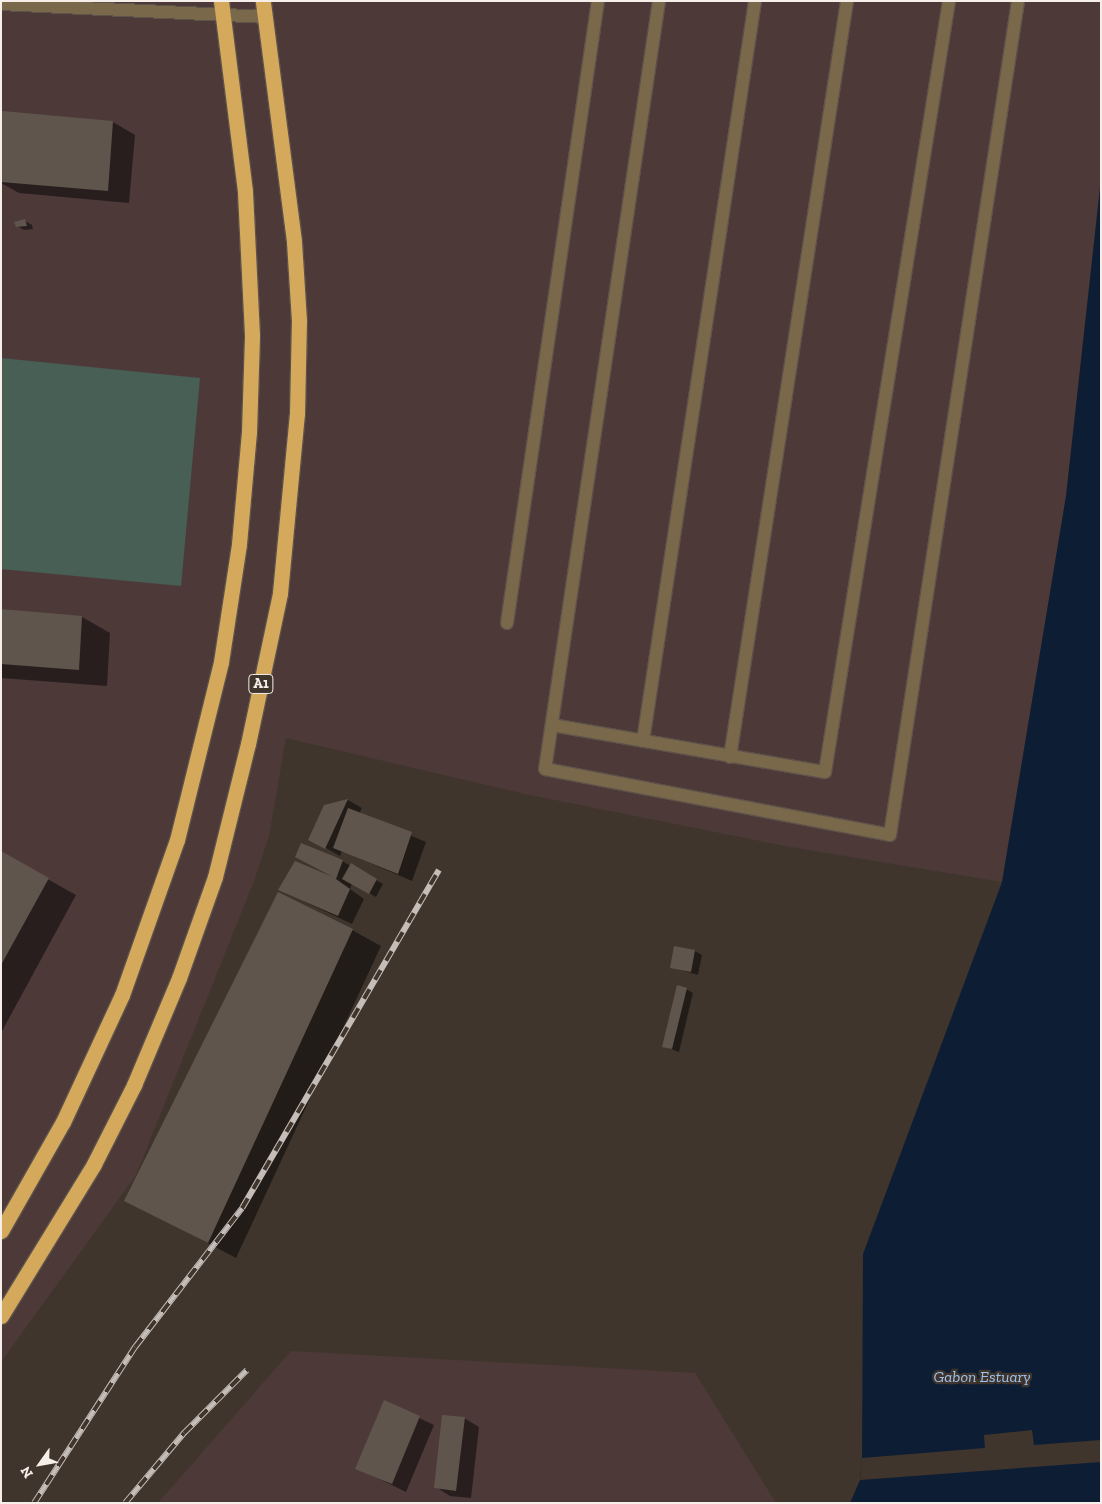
<!DOCTYPE html>
<style>
body{margin:0}
#map{position:relative;width:1102px;height:1504px;overflow:hidden;background:#40352d;font-family:"Zilla Slab",serif}
div>[style]{position:absolute}
[style*='--x']{left:calc(var(--x)*1px);top:calc(var(--y)*1px);width:calc(var(--w)*1px);rotate:calc(var(--a)*1deg)}
.industrial>*{inset:0;background:#4e3939}
.green>*{inset:0;background:#475f54}
.water>*{inset:0;background:#0d1e34}
.pier>*{inset:0;background:#40352d}
.shadow>*{inset:0;background:#0007}
.building>*{inset:0;background:#60554c}
.roads{filter:drop-shadow(1px 0 #5d534b) drop-shadow(-1px 0 #5d534b) drop-shadow(0 1px #5d534b) drop-shadow(0 -1px #5d534b)}
.minor>*{height:12px;margin:-6px;padding:0 6px;transform-origin:6px;border-radius:6px;background:#7a684b}
.highway>*{height:15px;margin:-7.5px;padding:0 7.5px;transform-origin:7.5px;border-radius:7.5px;background:#d5a95c}
.rail>*{height:5.5px;margin-top:-2.75px;transform-origin:0;background:repeating-linear-gradient(90deg,#40352d 0 11px,#c5bdb7 0 22px);box-sizing:border-box;border-block:1px solid #c5bdb7}
span{translate:-50% -50%;white-space:nowrap;text-align:center;line-height:1.15;-webkit-text-stroke:4.5px #40352d;paint-order:stroke}
.shield-label span{padding:1px 4px;background:#40352d;border:1px solid;border-radius:4px;-webkit-text-stroke-width:0}
.shield-label{font-size:14px;color:#f5eee9;font-weight:700}
.water-label{font-size:16px;color:#9dc2f1;font-style:italic}
.frame{position:absolute;inset:0;border:2px solid #f5eee9;pointer-events:none}
.north{position:absolute;left:15px;top:1439px;width:50px;height:50px;-webkit-text-stroke:4px #40352d;paint-order:stroke;rotate:238deg;font-size:14px;font-weight:700;line-height:20px;text-align:center;color:#f5eee9}
.north::after{content:'';display:block;margin:auto;width:18px;height:22px;background:#f5eee9;clip-path:polygon(50% 0,100% 100%,50% 72%,0 100%)}
</style>
<div id="map">
<div class="industrial">
<div style="clip-path:polygon(1px 1px,1101px 1px,1101px 179px,1066px 496px,1002px 882px,785px 846px,525px 794px,286px 738px,269px 836px,254px 881px,136px 1175px,1px 1362px)"></div>
<div style="clip-path:polygon(291px 1351px,695px 1373px,776px 1503px,158px 1503px)"></div>
</div>
<div class="green">
<div style="clip-path:polygon(1px 358px,200px 378px,181px 586px,1px 569px)"></div>
</div>
<div class="water">
<div style="clip-path:polygon(1101px 179px,1101px 1503px,850px 1503px,860px 1480px,862px 1458px,863px 1254px,1002px 882px,1066px 496px)"></div>
</div>
<div class="pier">
<div style="clip-path:polygon(1032px 1430px,1034px 1445px,1101px 1440px,1101px 1462px,860px 1480px,862px 1458px,985px 1448px,984px 1435px)"></div>
</div>
<div class="shadow">
<div style="clip-path:polygon(3px 113px,113px 122px,135px 135px,129px 203px,19px 193px,1px 183px)"></div>
<div style="clip-path:polygon(25px 221px,32px 225px,33px 229px,24px 230px,17px 226px)"></div>
<div style="clip-path:polygon(1px 612px,82px 617px,110px 633px,107px 686px,1px 678px)"></div>
<div style="clip-path:polygon(348px 800px,362px 808px,359px 814px,426px 842px,412px 881px,342px 851px,340px 856px,310px 839px,325px 806px)"></div>
<div style="clip-path:polygon(1px 853px,76px 895px,1px 1033px)"></div>
<div style="clip-path:polygon(342px 861px,383px 884px,376px 897px,352px 883px,350px 889px,364px 899px,352px 924px,280px 890px,330px 877px)"></div>
<div style="clip-path:polygon(352px 930px,381px 946px,236px 1258px,126px 1200px)"></div>
<div style="clip-path:polygon(695px 951px,702px 955px,698px 975px,671px 967px)"></div>
<div style="clip-path:polygon(686px 989px,693px 993px,679px 1052px,663px 1046px)"></div>
<div style="clip-path:polygon(385px 1402px,434px 1425px,406px 1492px,357px 1468px)"></div>
<div style="clip-path:polygon(464px 1418px,479px 1427px,471px 1498px,450px 1496px,436px 1487px)"></div>
</div>
<div class="building">
<div style="clip-path:polygon(2px 111px,113px 121px,108px 191px,1px 182px)"></div>
<div style="clip-path:polygon(25px 219px,27px 226px,16px 227px,14px 222px)"></div>
<div style="clip-path:polygon(1px 609px,82px 616px,79px 670px,1px 664px)"></div>
<div style="clip-path:polygon(348px 799px,325px 849px,308px 840px,324px 805px)"></div>
<div style="clip-path:polygon(348px 808px,412px 832px,398px 874px,333px 848px)"></div>
<div style="clip-path:polygon(301px 843px,343px 860px,336px 879px,350px 889px,338px 916px,278px 890px,295px 861px,333px 877px,295px 857px)"></div>
<div style="clip-path:polygon(1px 851px,49px 878px,1px 965px)"></div>
<div style="clip-path:polygon(351px 863px,377px 879px,369px 894px,342px 879px)"></div>
<div style="clip-path:polygon(278px 892px,353px 929px,208px 1243px,124px 1201px)"></div>
<div style="clip-path:polygon(674px 946px,695px 950px,691px 972px,670px 968px)"></div>
<div style="clip-path:polygon(677px 985px,687px 988px,672px 1049px,662px 1047px)"></div>
<div style="clip-path:polygon(384px 1400px,420px 1416px,392px 1484px,355px 1469px)"></div>
<div style="clip-path:polygon(442px 1415px,465px 1417px,456px 1491px,434px 1488px)"></div>
</div>
<div class="roads">
<div class="minor">
<div style="--x:659;--y:1;--w:776;--a:98.44"></div>
<div style="--x:545;--y:769;--w:351;--a:10.8"></div>
<div style="--x:890;--y:835;--w:844;--a:-81.27"></div>
<div style="--x:1;--y:4;--w:265;--a:2.8"></div>
<div style="--x:507;--y:623;--w:629;--a:-81.68"></div>
<div style="--x:552;--y:725;--w:277;--a:9.8"></div>
<div style="--x:825;--y:772;--w:781;--a:-80.86"></div>
<div style="--x:643;--y:741;--w:748;--a:-81.39"></div>
<div style="--x:730;--y:757;--w:765;--a:-81.2"></div>
</div>
<div class="highway">
<div style="--x:1;--y:1231;--w:125;--a:-60.4"></div>
<div style="--x:63;--y:1122;--w:140;--a:-65.1"></div>
<div style="--x:122;--y:995;--w:164;--a:-70.5"></div>
<div style="--x:177;--y:840;--w:183;--a:-76.1"></div>
<div style="--x:221;--y:662;--w:119;--a:-81.3"></div>
<div style="--x:239;--y:544;--w:112;--a:-84.9"></div>
<div style="--x:249;--y:432;--w:97;--a:-88.2"></div>
<div style="--x:252;--y:335;--w:144;--a:-92.8"></div>
<div style="--x:245;--y:191;--w:192;--a:-97.2"></div>
<div style="--x:1;--y:1316;--w:178;--a:-58.5"></div>
<div style="--x:94;--y:1164;--w:89;--a:-63.1"></div>
<div style="--x:134;--y:1085;--w:116;--a:-67.2"></div>
<div style="--x:179;--y:978;--w:107;--a:-70.4"></div>
<div style="--x:215;--y:877;--w:137;--a:-76.1"></div>
<div style="--x:248;--y:744;--w:154;--a:-78"></div>
<div style="--x:280;--y:593;--w:180;--a:-84.6"></div>
<div style="--x:297;--y:414;--w:93;--a:-88.8"></div>
<div style="--x:299;--y:321;--w:80;--a:-93.6"></div>
<div style="--x:294;--y:241;--w:242;--a:-97.4"></div>
</div>
</div>
<div class="rail">
<div style="--x:34;--y:1503;--w:186;--a:-57.1"></div>
<div style="--x:135;--y:1347;--w:175;--a:-52.4"></div>
<div style="--x:242;--y:1208;--w:391;--a:-59.8"></div>
<div style="--x:125;--y:1503;--w:92;--a:-49.9"></div>
<div style="--x:184;--y:1433;--w:89;--a:-45"></div>
</div>
<div class="shield-label">
<span style="left:261px;top:684px">A1</span>
</div>
<div class="water-label">
<span style="left:982px;top:1377px">Gabon Estuary</span>
</div>
<div class="frame"></div>
<div class="north">N</div>
</div>
